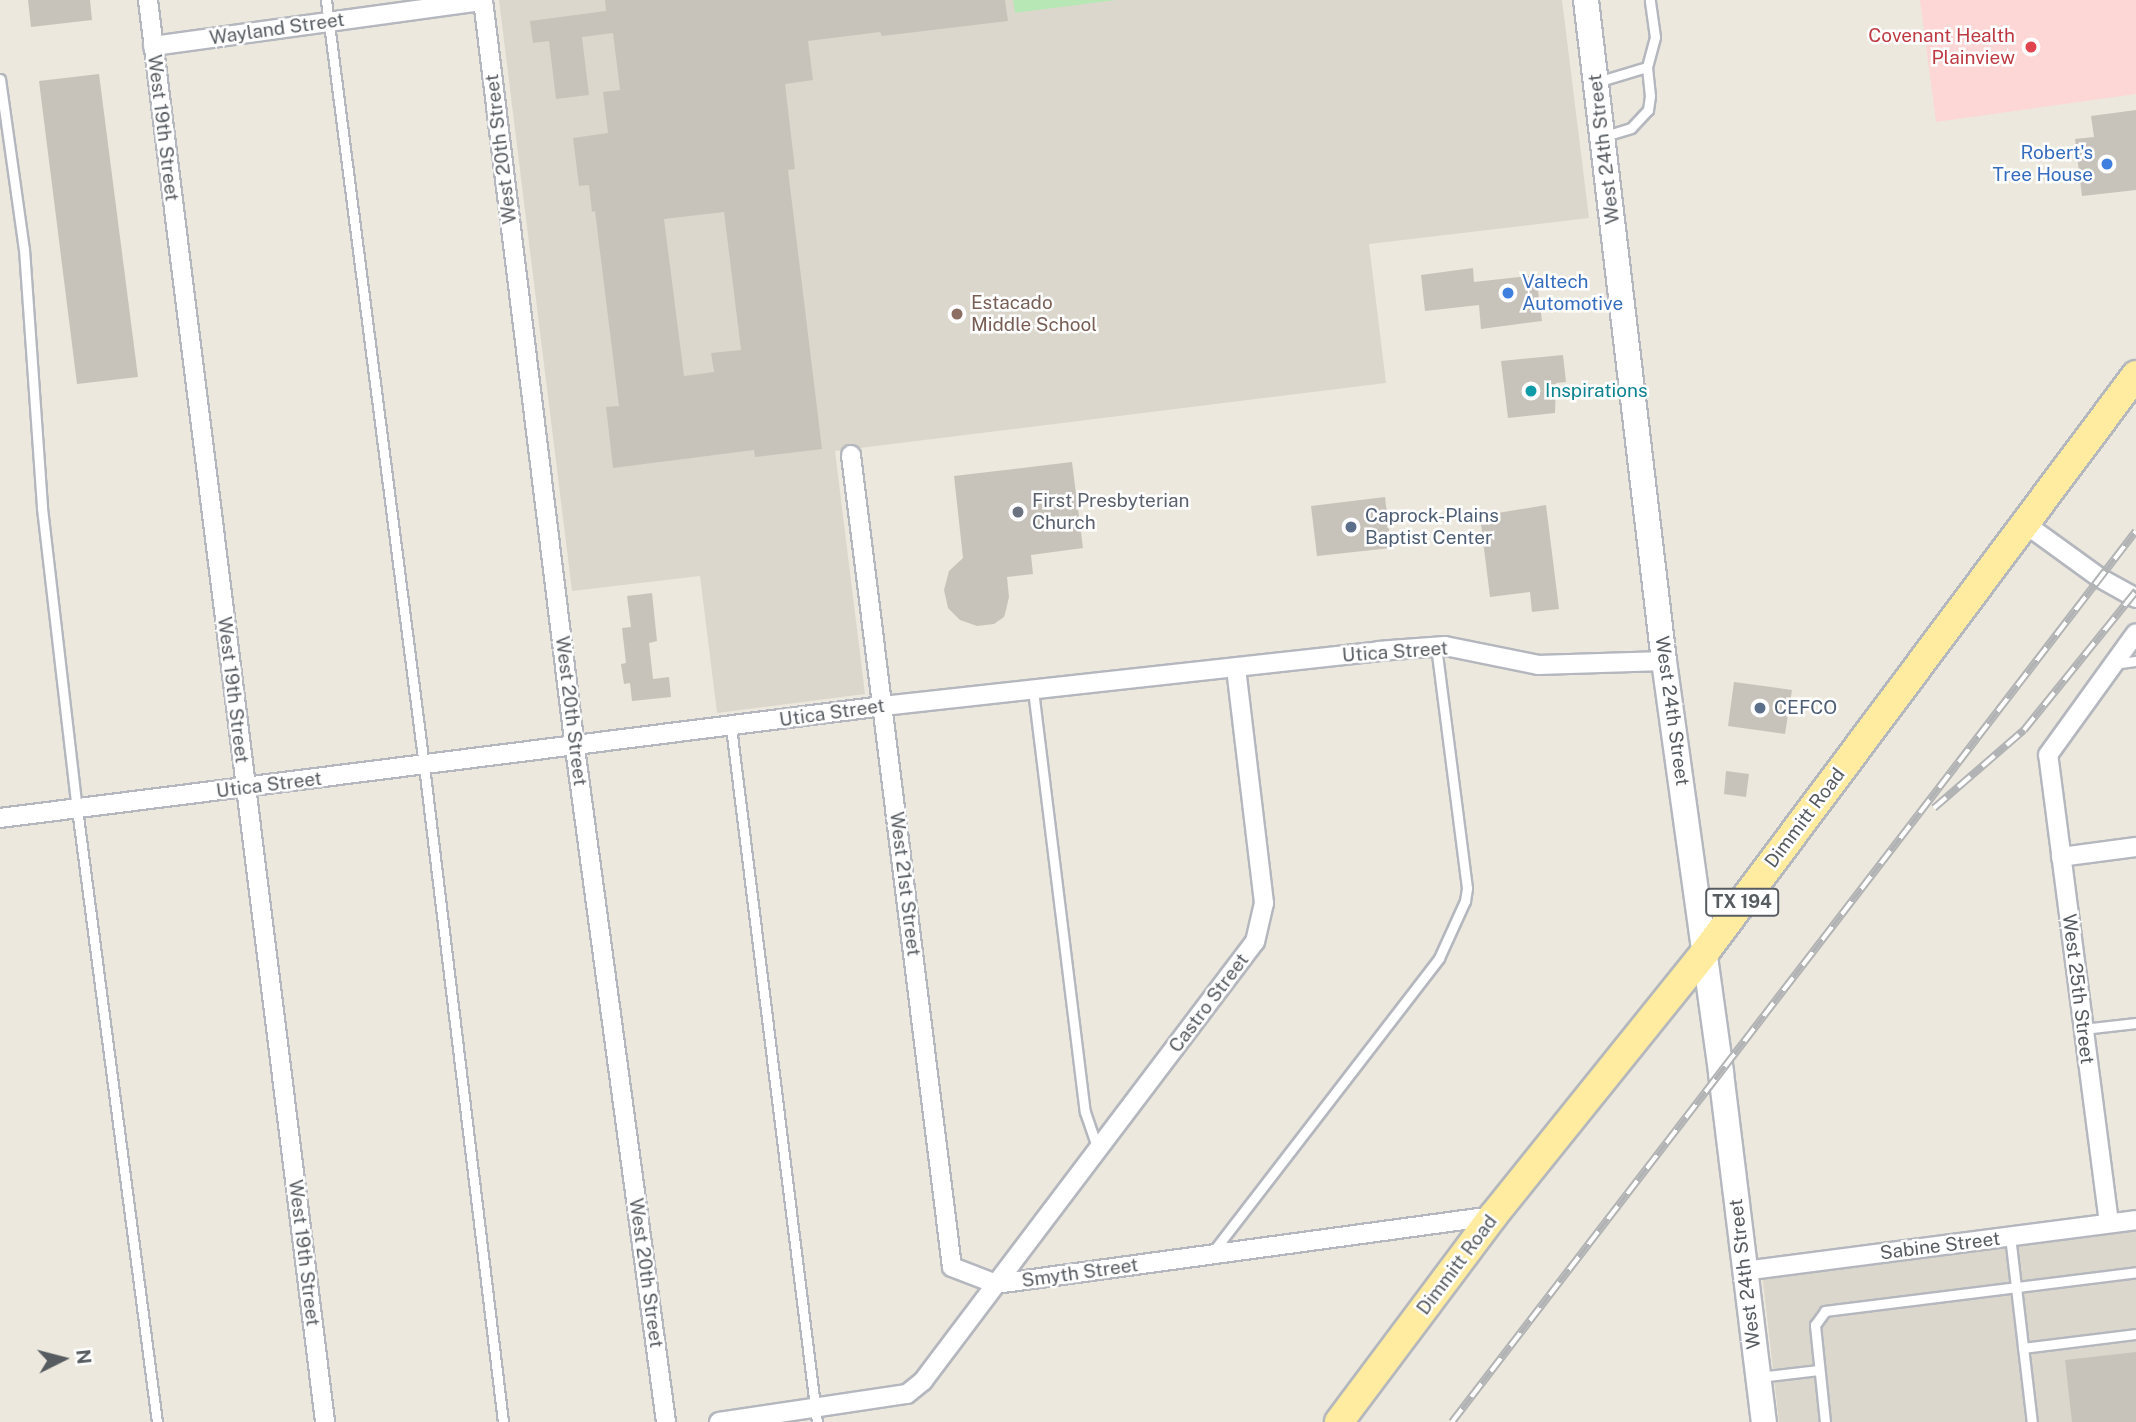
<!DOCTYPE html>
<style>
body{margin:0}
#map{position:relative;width:2136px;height:1422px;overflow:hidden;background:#ece8dd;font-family:"Public Sans",sans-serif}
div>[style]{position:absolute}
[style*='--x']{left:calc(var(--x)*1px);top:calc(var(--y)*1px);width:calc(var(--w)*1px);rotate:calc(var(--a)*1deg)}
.education>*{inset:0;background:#dcd7cc}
.medical>*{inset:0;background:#fdd7d5}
.green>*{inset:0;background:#b8e7b6}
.building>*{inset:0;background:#c7c3bb}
.roads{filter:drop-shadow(2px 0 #b4b7bd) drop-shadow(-2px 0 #b4b7bd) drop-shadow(0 2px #b4b7bd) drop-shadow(0 -2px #b4b7bd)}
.service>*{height:9px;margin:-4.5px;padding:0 4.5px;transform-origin:4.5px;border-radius:4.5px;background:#fff}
.minor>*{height:18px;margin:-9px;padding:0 9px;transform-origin:9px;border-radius:9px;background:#fff}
.secondary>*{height:24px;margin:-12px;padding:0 12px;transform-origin:12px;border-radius:12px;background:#fff}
.primary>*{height:28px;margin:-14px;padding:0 14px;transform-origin:14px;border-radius:14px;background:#ffeca0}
.rail>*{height:8px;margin-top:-4px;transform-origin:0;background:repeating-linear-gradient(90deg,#fff 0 16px,#b2b3b4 0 32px);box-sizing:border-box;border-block:2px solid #b2b3b4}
.dots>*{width:19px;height:19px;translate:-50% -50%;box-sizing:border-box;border:4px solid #fff;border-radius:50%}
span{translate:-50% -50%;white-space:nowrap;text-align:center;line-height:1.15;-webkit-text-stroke:5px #fff;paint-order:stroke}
.shield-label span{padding:2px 5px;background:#fff;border:2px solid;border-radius:5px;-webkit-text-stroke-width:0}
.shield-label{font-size:18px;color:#575c61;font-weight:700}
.street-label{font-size:19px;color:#575c61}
.health-label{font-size:19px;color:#be3a42}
.right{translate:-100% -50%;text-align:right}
.shop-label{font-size:19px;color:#366cbe}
.left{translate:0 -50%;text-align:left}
.education-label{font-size:19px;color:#785e54}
.culture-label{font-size:19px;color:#0d838f}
.worship-label{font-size:19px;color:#5b616d}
.service-label{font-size:19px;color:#4e5e75}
.north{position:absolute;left:28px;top:1324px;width:70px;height:70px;-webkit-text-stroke:5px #fff;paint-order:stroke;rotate:84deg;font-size:19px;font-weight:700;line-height:28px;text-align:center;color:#575c61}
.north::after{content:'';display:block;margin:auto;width:24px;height:32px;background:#575c61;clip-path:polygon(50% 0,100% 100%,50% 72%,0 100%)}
</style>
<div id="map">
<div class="education">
<div style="clip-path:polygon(499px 0,1562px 0,1589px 218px,1369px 244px,1386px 383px,835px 451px,865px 694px,717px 713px,700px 576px,572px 591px)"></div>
<div style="clip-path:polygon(2136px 1230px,2136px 1422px,1779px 1422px,1762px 1274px)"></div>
</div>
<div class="medical">
<div style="clip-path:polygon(1920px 0,2136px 0,2136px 94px,1936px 122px)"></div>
</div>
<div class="green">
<div style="clip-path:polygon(1013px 0,1116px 0,1015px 13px)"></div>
</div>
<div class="building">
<div style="clip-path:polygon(28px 0,90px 0,92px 20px,31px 27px)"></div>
<div style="clip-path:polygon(evenodd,605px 0,1005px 0,1008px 21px,882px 36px,880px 32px,808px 41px,813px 80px,785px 84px,795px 169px,788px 170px,822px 449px,755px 457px,754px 450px,613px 468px,606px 407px,619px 406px,595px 211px,592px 212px,589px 185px,579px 186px,573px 138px,608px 133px,603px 92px,620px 90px,613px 33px,582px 37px,589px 95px,556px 99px,549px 41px,533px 43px,530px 21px,606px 11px,605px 0,724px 212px,741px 350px,711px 353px,714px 372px,684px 376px,664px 219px,724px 212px)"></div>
<div style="clip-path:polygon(99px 74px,138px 377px,77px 384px,39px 81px)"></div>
<div style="clip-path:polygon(2136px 110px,2136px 190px,2082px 196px,2075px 139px,2094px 137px,2091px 116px)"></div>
<div style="clip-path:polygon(1473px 268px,1474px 282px,1536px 275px,1542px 321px,1481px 329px,1479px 305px,1425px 311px,1421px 275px)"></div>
<div style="clip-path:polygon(1563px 355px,1566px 382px,1556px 383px,1555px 413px,1508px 418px,1501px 361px)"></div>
<div style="clip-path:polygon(1072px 462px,1083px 548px,1031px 555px,1033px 574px,1007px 577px,1009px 597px,1006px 610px,1004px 617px,994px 624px,977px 626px,960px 620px,948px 608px,944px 590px,949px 571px,963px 558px,954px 476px)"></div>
<div style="clip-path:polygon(1385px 497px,1391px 548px,1317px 556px,1311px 506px)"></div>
<div style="clip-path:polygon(1546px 505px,1559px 609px,1532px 612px,1530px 592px,1490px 597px,1480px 516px)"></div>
<div style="clip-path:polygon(652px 593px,657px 641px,649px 643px,653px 679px,669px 677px,671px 697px,632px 701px,630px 683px,624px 684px,621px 664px,626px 663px,622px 628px,631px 627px,627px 596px)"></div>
<div style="clip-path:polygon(1734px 682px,1792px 690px,1785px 734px,1728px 726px)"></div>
<div style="clip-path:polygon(1726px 771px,1749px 774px,1746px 797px,1724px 794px)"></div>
<div style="clip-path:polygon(2136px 1352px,2136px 1422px,2072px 1422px,2065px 1360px)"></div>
</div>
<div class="roads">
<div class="service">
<div style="--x:326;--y:0;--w:772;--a:82.71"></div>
<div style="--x:424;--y:766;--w:661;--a:83.13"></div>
<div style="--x:0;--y:79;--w:172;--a:82"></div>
<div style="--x:24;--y:249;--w:260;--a:86"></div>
<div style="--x:42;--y:508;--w:295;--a:83.4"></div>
<div style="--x:76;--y:801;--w:626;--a:82.57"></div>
<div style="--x:1597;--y:82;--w:52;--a:-16.7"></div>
<div style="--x:1647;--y:67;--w:31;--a:-75"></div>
<div style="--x:1655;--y:37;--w:37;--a:-98"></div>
<div style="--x:1605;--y:136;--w:27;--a:-17"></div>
<div style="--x:1631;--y:128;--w:25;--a:-47"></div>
<div style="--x:1648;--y:110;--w:14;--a:-82"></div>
<div style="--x:1650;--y:96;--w:29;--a:-96"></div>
<div style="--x:2114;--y:664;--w:22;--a:-8"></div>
<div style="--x:1033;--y:690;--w:425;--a:83"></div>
<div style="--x:1085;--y:1112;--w:39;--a:71"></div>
<div style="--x:731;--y:727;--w:700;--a:82.95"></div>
<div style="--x:2083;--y:1029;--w:53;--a:-6.5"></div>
<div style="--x:2010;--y:1236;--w:187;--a:83.3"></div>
<div style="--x:1212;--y:1253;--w:372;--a:-52.4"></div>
<div style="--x:1439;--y:958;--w:63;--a:-65.5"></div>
<div style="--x:1465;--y:901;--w:13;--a:-81"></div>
<div style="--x:1467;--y:888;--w:243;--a:-97.3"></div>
<div style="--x:2023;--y:1348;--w:114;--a:-7.1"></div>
<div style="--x:1759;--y:1377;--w:60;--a:-6.7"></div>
<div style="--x:1825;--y:1422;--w:98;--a:-95.9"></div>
<div style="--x:1815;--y:1325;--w:17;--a:-54"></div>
<div style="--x:1825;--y:1311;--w:313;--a:-7.1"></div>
</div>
<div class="minor">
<div style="--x:148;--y:0;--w:1433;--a:82.9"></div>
<div style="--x:483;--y:0;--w:754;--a:82.99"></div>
<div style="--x:575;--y:748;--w:680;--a:82.31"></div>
<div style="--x:153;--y:46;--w:333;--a:-7.8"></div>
<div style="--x:851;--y:455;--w:818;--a:82.91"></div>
<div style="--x:952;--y:1267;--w:47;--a:21.1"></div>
<div style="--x:996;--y:1284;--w:429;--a:-52.9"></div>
<div style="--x:1255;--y:942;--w:40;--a:-77"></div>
<div style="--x:1264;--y:903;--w:237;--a:-96.8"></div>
<div style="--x:2024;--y:523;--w:94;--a:35.9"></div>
<div style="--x:2100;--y:578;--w:41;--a:29.1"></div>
<div style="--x:0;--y:818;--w:890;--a:-7.23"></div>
<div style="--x:883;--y:706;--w:498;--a:-6.3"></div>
<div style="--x:1378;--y:651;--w:67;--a:-4.3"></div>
<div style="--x:1445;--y:646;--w:95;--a:11.5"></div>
<div style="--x:1538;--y:665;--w:126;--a:-1.8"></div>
<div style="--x:2061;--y:857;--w:76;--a:-7.6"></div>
<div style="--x:2109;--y:1223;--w:472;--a:-97.4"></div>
<div style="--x:2048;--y:755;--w:150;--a:-54.2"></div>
<div style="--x:1744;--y:1271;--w:395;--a:-7.4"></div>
<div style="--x:719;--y:1422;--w:190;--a:-8.5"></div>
<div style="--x:907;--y:1394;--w:21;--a:-39"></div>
<div style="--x:923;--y:1381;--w:121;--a:-53"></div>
<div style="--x:996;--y:1284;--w:502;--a:-7.79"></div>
</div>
<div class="secondary">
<div style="--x:1586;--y:0;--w:666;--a:83.27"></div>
<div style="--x:1664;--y:661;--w:416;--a:82.1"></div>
<div style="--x:1721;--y:1073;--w:352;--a:83"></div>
</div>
<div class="primary">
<div style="--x:1339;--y:1422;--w:257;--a:-53.2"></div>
<div style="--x:1493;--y:1216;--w:339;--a:-51.2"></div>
<div style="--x:1705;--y:952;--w:720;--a:-53.24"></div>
</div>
</div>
<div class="rail">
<div style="--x:1934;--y:808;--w:119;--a:-40.9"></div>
<div style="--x:2024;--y:730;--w:179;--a:-51.1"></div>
<div style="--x:1452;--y:1422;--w:1123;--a:-52.49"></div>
</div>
<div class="dots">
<div style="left:2031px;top:47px;background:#e0444e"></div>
<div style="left:2107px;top:164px;background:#3f7fe0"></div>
<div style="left:1508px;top:293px;background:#3f7fe0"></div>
<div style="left:957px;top:314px;background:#8d6e63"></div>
<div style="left:1531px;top:391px;background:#0f9aa8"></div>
<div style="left:1018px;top:512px;background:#6b7280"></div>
<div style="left:1351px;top:527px;background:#5c6f8a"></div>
<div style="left:1760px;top:708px;background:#5c6f8a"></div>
</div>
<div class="shield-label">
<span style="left:1742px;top:902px">TX 194</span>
</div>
<div class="street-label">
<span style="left:277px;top:29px;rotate:-8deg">Wayland Street</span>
<span style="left:163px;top:128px;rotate:83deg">West 19th Street</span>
<span style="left:501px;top:149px;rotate:-97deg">West 20th Street</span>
<span style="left:1604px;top:149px;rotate:-97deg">West 24th Street</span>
<span style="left:1395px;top:652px;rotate:-4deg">Utica Street</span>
<span style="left:233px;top:690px;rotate:83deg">West 19th Street</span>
<span style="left:571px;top:711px;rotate:83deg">West 20th Street</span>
<span style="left:1672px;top:711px;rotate:82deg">West 24th Street</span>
<span style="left:832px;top:713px;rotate:-8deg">Utica Street</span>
<span style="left:269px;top:785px;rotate:-7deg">Utica Street</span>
<span style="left:1805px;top:818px;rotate:-53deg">Dimmitt Road</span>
<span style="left:905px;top:884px;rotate:83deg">West 21st Street</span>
<span style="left:2078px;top:989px;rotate:83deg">West 25th Street</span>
<span style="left:1209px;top:1003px;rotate:-53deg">Castro Street</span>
<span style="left:1940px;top:1246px;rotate:-7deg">Sabine Street</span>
<span style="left:304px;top:1253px;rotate:83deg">West 19th Street</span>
<span style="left:1457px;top:1265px;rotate:-53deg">Dimmitt Road</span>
<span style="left:646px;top:1273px;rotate:82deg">West 20th Street</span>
<span style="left:1080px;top:1273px;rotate:-8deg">Smyth Street</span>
<span style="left:1745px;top:1274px;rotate:-97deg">West 24th Street</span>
</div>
<div class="health-label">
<span class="right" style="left:2015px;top:47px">Covenant Health<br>Plainview</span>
</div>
<div class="shop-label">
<span class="right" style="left:2093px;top:164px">Robert's<br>Tree House</span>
<span class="left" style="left:1522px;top:293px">Valtech<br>Automotive</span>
</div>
<div class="education-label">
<span class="left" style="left:971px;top:314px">Estacado<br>Middle School</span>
</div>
<div class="culture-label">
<span class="left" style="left:1545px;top:391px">Inspirations</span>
</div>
<div class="worship-label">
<span class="left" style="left:1032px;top:512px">First Presbyterian<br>Church</span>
</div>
<div class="service-label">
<span class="left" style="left:1365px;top:527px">Caprock-Plains<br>Baptist Center</span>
<span class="left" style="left:1774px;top:708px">CEFCO</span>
</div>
<div class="north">N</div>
</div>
